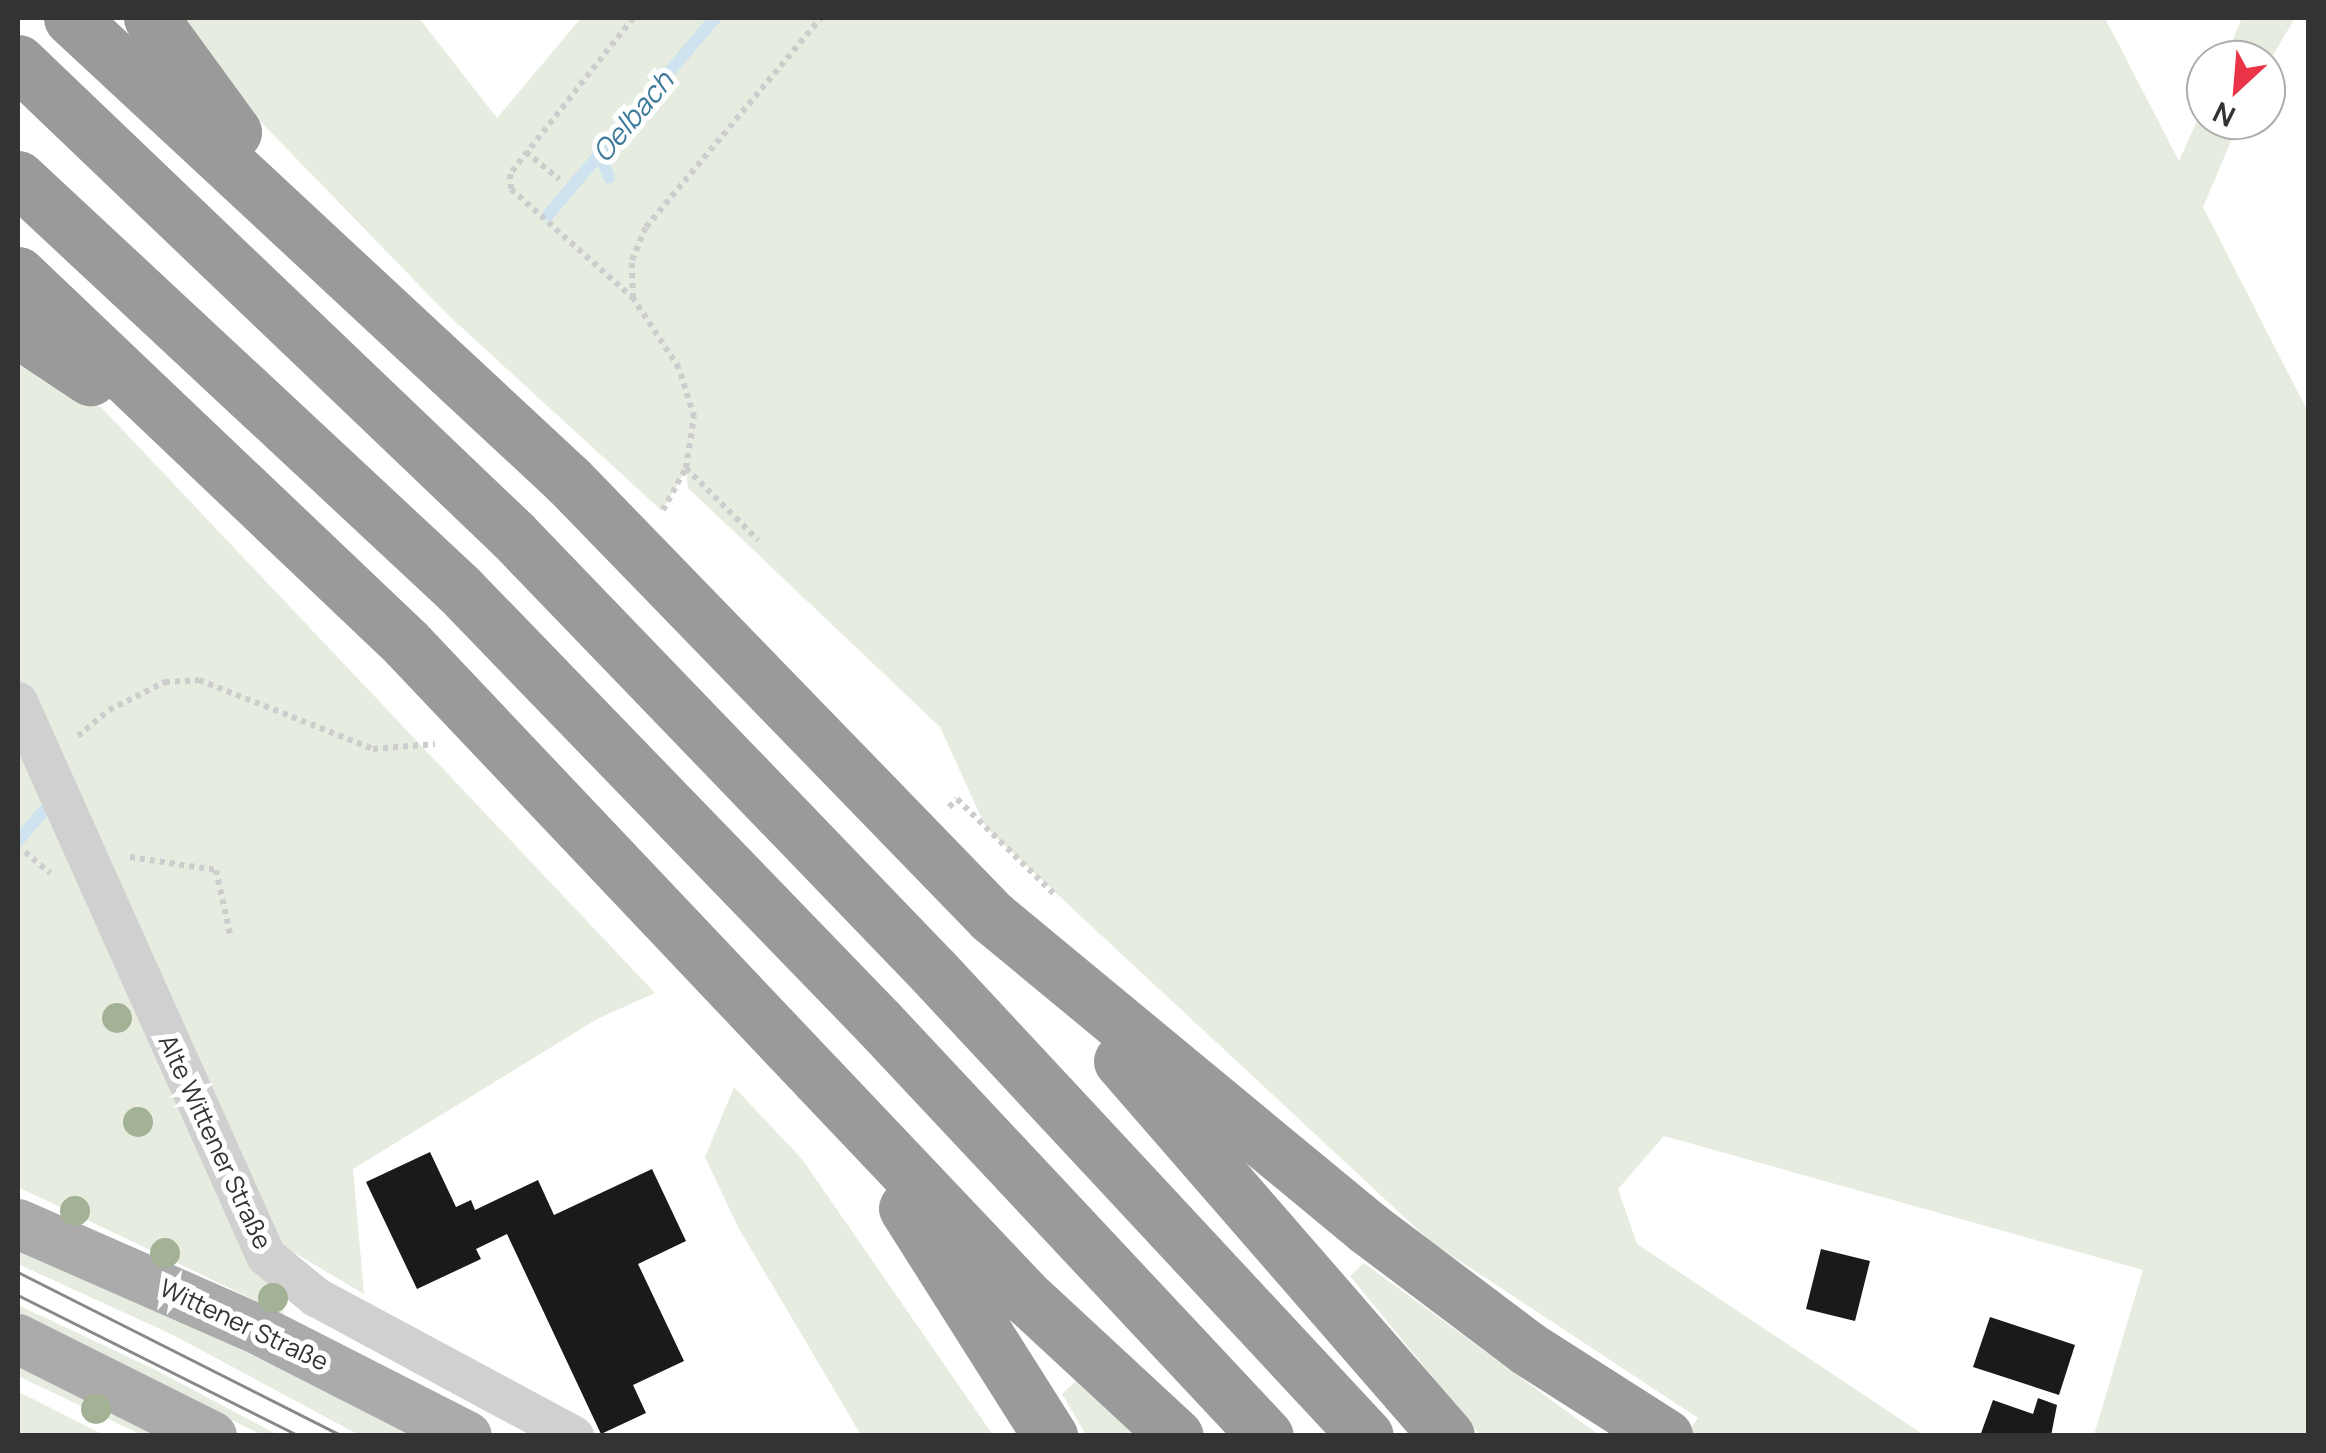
<!DOCTYPE html>
<meta charset="utf-8">
<style>
body{margin:0}
#map{position:relative;width:2326px;height:1453px;overflow:hidden;background:#fff;font-family:Manrope,sans-serif}
div>[style]{position:absolute}
[style*='--x']{left:calc(var(--x)*1px);top:calc(var(--y)*1px);width:calc(var(--w)*1px);rotate:calc(var(--a)*1deg)}
.green>*{inset:0;background:#e6ecdf}
.stream>*{height:12px;margin:-6px;padding:0 6px;transform-origin:6px;border-radius:6px;background:#cee3ef}
.building>*{inset:0;background:#1a1a1a}
.path>*{height:6px;margin-top:-3px;transform-origin:0;background:repeating-linear-gradient(90deg,#cdcdcd 0 5px,transparent 0 10px)}
.minor>*{height:40px;margin:-20px;padding:0 20px;transform-origin:20px;border-radius:20px;background:#d0d0d0}
.major>*{height:50px;margin:-25px;padding:0 25px;transform-origin:25px;border-radius:25px;background:#ababab}
.highway>*{height:55px;margin:-27.5px;padding:0 27.5px;transform-origin:27.5px;border-radius:27.5px;background:#9a9a9a}
.tram>*{height:2.5px;margin:-1.25px;padding:0 1.25px;transform-origin:1.25px;border-radius:1.25px;background:#888}
.highway-bridge>*{height:55px;margin:-27.5px;padding:0 27.5px;transform-origin:27.5px;border-radius:27.5px;background:#9a9a9a}
.trees>*{width:30px;height:30px;margin:-15px;border-radius:50%;background:#a3b195}
span{translate:-50% -50%;white-space:nowrap;text-align:center;line-height:1.15;-webkit-text-stroke:10px #fff;paint-order:stroke}
.street-label{font-size:25px;color:#333}
.water-label{font-size:28px;color:#3d7999;font-style:italic}
.frame{position:absolute;inset:0;border:20px solid #333;pointer-events:none}
.north{position:absolute;left:2186px;top:40px;width:100px;height:100px;box-sizing:border-box;background:#fff;border:2px solid #adadad;border-radius:50%;rotate:206deg;font-size:28px;font-weight:700;line-height:40px;text-align:center;color:#333}
.north::after{content:'';display:block;margin:auto;width:35px;height:45px;background:#ea3549;clip-path:polygon(50% 0,100% 100%,50% 72%,0 100%)}
</style>
<div id="map">
<div class="green">
<div style="clip-path:polygon(184px 18px,419px 18px,497px 118px,581px 18px,2105px 18px,2179px 161px,2206px 101px,2206px 120px,2240px 120px,2203px 207px,2308px 412px,2308px 1435px,2094px 1435px,2143px 1270px,1664px 1136px,1618px 1189px,1637px 1244px,1924px 1435px,1686px 1435px,1698px 1418px,1431px 1242px,986px 828px,940px 727px,688px 488px,686px 470px,662px 511px,448px 315px,258px 119px)"></div>
<div style="clip-path:polygon(2242px 18px,2295px 18px,2266px 67px,2266px 60px,2224px 60px)"></div>
<div style="clip-path:polygon(18px 362px,101px 407px,655px 993px,597px 1019px,353px 1169px,364px 1294px,278px 1243px,284px 1314px,18px 1187px)"></div>
<div style="clip-path:polygon(734px 1087px,802px 1159px,993px 1435px,861px 1435px,738px 1227px,705px 1157px)"></div>
<div style="clip-path:polygon(18px 1249px,180px 1320px,418px 1435px,359px 1435px,173px 1335px,18px 1264px)"></div>
<div style="clip-path:polygon(1364px 1263px,1599px 1435px,1480px 1435px,1350px 1276px)"></div>
<div style="clip-path:polygon(18px 1305px,154px 1369px,278px 1435px,262px 1435px,18px 1314px)"></div>
<div style="clip-path:polygon(18px 1364px,160px 1435px,142px 1435px,18px 1376px)"></div>
<div style="clip-path:polygon(1076px 1381px,1135px 1435px,1086px 1435px,1062px 1394px)"></div>
<div style="clip-path:polygon(18px 1392px,31px 1398px,104px 1435px,18px 1435px)"></div>
</div>
<div class="stream">
<div style="--x:600;--y:154;--w:25;--a:69"></div>
<div style="--x:548;--y:215;--w:258;--a:-49.7"></div>
<div style="--x:18;--y:841;--w:39;--a:-50"></div>
</div>
<div class="building">
<div style="clip-path:polygon(430px 1152px,456px 1207px,471px 1200px,475px 1210px,538px 1180px,554px 1215px,652px 1169px,686px 1241px,638px 1264px,684px 1361px,633px 1385px,646px 1413px,601px 1434px,507px 1234px,476px 1249px,481px 1259px,417px 1289px,366px 1182px)"></div>
<div style="clip-path:polygon(1821px 1249px,1870px 1261px,1855px 1321px,1806px 1309px)"></div>
<div style="clip-path:polygon(1990px 1317px,2075px 1345px,2059px 1395px,1973px 1367px)"></div>
<div style="clip-path:polygon(2038px 1398px,2057px 1405px,2051px 1436px,1980px 1436px,1993px 1400px,2033px 1414px)"></div>
</div>
<div class="path">
<div style="--x:633;--y:18;--w:199;--a:128.3"></div>
<div style="--x:510;--y:174;--w:15;--a:86"></div>
<div style="--x:511;--y:189;--w:164;--a:41.8"></div>
<div style="--x:526;--y:152;--w:43;--a:39.3"></div>
<div style="--x:686;--y:468;--w:102;--a:45"></div>
<div style="--x:663;--y:510;--w:48;--a:-61.3"></div>
<div style="--x:686;--y:468;--w:52;--a:-81.1"></div>
<div style="--x:694;--y:417;--w:51;--a:-107"></div>
<div style="--x:679;--y:368;--w:84;--a:-123.3"></div>
<div style="--x:633;--y:298;--w:38;--a:-92"></div>
<div style="--x:632;--y:260;--w:36;--a:-67"></div>
<div style="--x:646;--y:227;--w:273;--a:-50.1"></div>
<div style="--x:78;--y:736;--w:40;--a:-40"></div>
<div style="--x:109;--y:710;--w:63;--a:-26.6"></div>
<div style="--x:165;--y:682;--w:34;--a:-3"></div>
<div style="--x:199;--y:680;--w:187;--a:21.6"></div>
<div style="--x:373;--y:749;--w:62;--a:-4.6"></div>
<div style="--x:949;--y:807;--w:11;--a:-45"></div>
<div style="--x:957;--y:799;--w:140;--a:44.4"></div>
<div style="--x:25;--y:852;--w:33;--a:40"></div>
<div style="--x:130;--y:857;--w:87;--a:8.6"></div>
<div style="--x:216;--y:870;--w:66;--a:77.7"></div>
</div>
<div class="minor">
<div style="--x:18;--y:702;--w:607;--a:65.88"></div>
<div style="--x:266;--y:1256;--w:65;--a:39.4"></div>
<div style="--x:316;--y:1297;--w:293;--a:28.3"></div>
</div>
<div class="major">
<div style="--x:18;--y:1224;--w:257;--a:23.7"></div>
<div style="--x:253;--y:1327;--w:240;--a:27"></div>
<div style="--x:18;--y:1339;--w:217;--a:26.6"></div>
</div>
<div class="highway">
<div style="--x:71;--y:18;--w:679;--a:42.91"></div>
<div style="--x:151;--y:18;--w:141;--a:53.9"></div>
<div style="--x:18;--y:62;--w:685;--a:43.7"></div>
<div style="--x:18;--y:178;--w:603;--a:42.98"></div>
<div style="--x:18;--y:274;--w:535;--a:43.56"></div>
<div style="--x:18;--y:330;--w:87;--a:33.7"></div>
<div style="--x:992;--y:917;--w:488;--a:39.6"></div>
<div style="--x:1368;--y:1228;--w:199;--a:37"></div>
<div style="--x:1527;--y:1348;--w:164;--a:32.5"></div>
<div style="--x:933;--y:971;--w:635;--a:47.04"></div>
<div style="--x:878;--y:1022;--w:567;--a:46.86"></div>
<div style="--x:1121;--y:1061;--w:497;--a:49"></div>
<div style="--x:818;--y:1078;--w:306;--a:46.5"></div>
<div style="--x:1029;--y:1300;--w:200;--a:42.8"></div>
<div style="--x:906;--y:1208;--w:270;--a:57.7"></div>
</div>
<div class="tram">
<div style="--x:18;--y:1272;--w:363;--a:26.8"></div>
<div style="--x:18;--y:1295;--w:315;--a:26.6"></div>
</div>
<div class="highway-bridge">
<div style="--x:568;--y:480;--w:609;--a:45.87"></div>
<div style="--x:513;--y:535;--w:605;--a:46.07"></div>
<div style="--x:459;--y:589;--w:603;--a:45.94"></div>
<div style="--x:406;--y:643;--w:599;--a:46.56"></div>
</div>
<div class="trees">
<div style="left:117px;top:1018px"></div>
<div style="left:138px;top:1122px"></div>
<div style="left:75px;top:1211px"></div>
<div style="left:165px;top:1253px"></div>
<div style="left:273px;top:1298px"></div>
<div style="left:96px;top:1409px"></div>
</div>
<div class="street-label">
<span style="left:215px;top:1142px;rotate:65deg">Alte Wittener Straße</span>
<span style="left:244px;top:1325px;rotate:25deg">Wittener Straße</span>
</div>
<div class="water-label">
<span style="left:632px;top:116px;rotate:-50deg">Oelbach</span>
</div>
<div class="frame"></div>
<div class="north">N</div>
</div>
